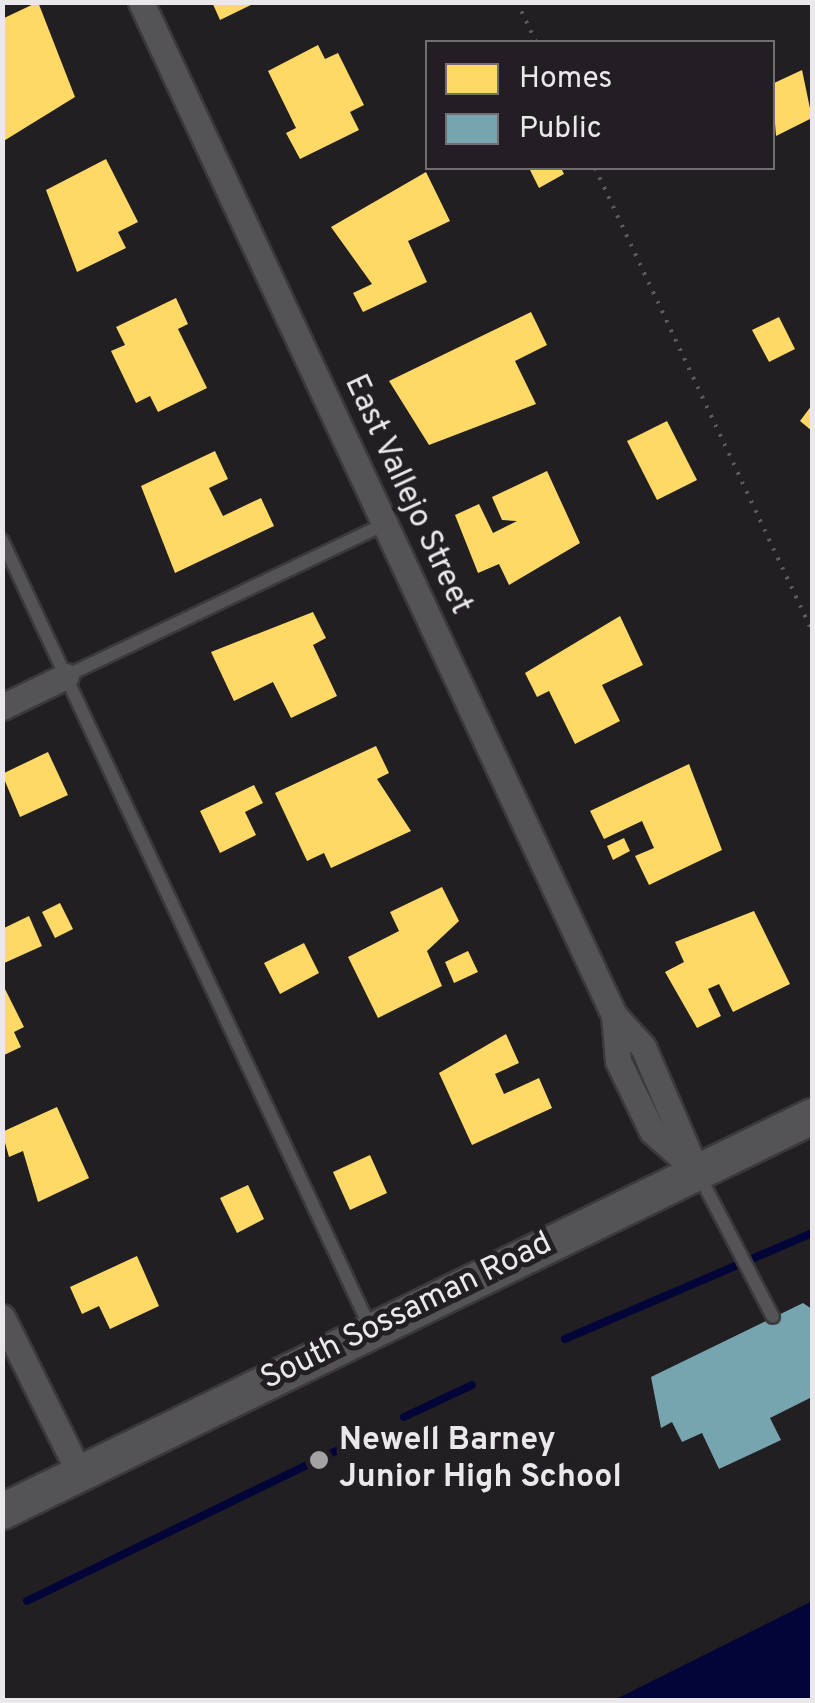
<!DOCTYPE html>
<style>
body{margin:0}
#map{position:relative;width:815px;height:1703px;overflow:hidden;background:#211f22;font-family:Overpass,sans-serif}
div>[style]{position:absolute}
[style*='--x']{left:calc(var(--x)*1px);top:calc(var(--y)*1px);width:calc(var(--w)*1px);rotate:calc(var(--a)*1deg)}
.water>*{inset:0;background:#030539}
.homes>*{inset:0;background:#ffd966}
.public>*{inset:0;background:#76a5af}
.stream>*{height:8px;margin:-4px;padding:0 4px;transform-origin:4px;border-radius:4px;background:#030539}
.path>*{height:4px;margin-top:-2px;transform-origin:0;background:repeating-linear-gradient(90deg,#5c5a5c 0 2.5px,transparent 0 10.5px)}
.roads{filter:drop-shadow(2px 0 #3b393c) drop-shadow(-2px 0 #3b393c) drop-shadow(0 2px #3b393c) drop-shadow(0 -2px #3b393c)}
.lane>*{height:12px;margin:-6px;padding:0 6px;transform-origin:6px;border-radius:6px;background:#545355}
.street>*{height:25px;margin:-12.5px;padding:0 12.5px;transform-origin:12.5px;border-radius:12.5px;background:#545355}
.secondary>*{height:35px;margin:-17.5px;padding:0 17.5px;transform-origin:17.5px;border-radius:17.5px;background:#545355}
.dots>*{width:28px;height:28px;translate:-50% -50%;box-sizing:border-box;border:5px solid #221e23;border-radius:50%}
span{translate:-50% -50%;white-space:nowrap;text-align:center;line-height:1.15;-webkit-text-stroke:10px #221e23;paint-order:stroke}
.street-label{font-size:32px;color:#eae8eb}
.poi-label{font-size:32px;color:#eae8eb;font-weight:700}
.left{translate:0 -50%;text-align:left}
.frame{position:absolute;inset:0;border:5px solid #eae8eb;pointer-events:none}
.legend{position:absolute;left:425px;top:40px;width:350px;height:130px;box-sizing:border-box;background:#221e23;border:2px solid #726f73;margin:0;padding:12px 18px;list-style:none;font-size:30px;color:#eae8eb}
.legend li{display:flex;align-items:center;gap:20px;height:50px}
.legend b{width:50px;border:2px solid #726f73}
</style>
<div id="map">
<div class="water">
<div style="clip-path:polygon(812px 1601px,812px 1700px,614px 1700px)"></div>
</div>
<div class="homes">
<div style="clip-path:polygon(38px 2px,75px 97px,2px 142px,2px 19px)"></div>
<div style="clip-path:polygon(212px 2px,257px 2px,220px 20px)"></div>
<div style="clip-path:polygon(318px 45px,325px 59px,338px 53px,364px 105px,350px 112px,359px 130px,300px 159px,286px 133px,296px 128px,268px 71px)"></div>
<div style="clip-path:polygon(802px 70px,812px 118px,776px 136px,772px 84px)"></div>
<div style="clip-path:polygon(106px 159px,138px 222px,118px 232px,126px 248px,77px 272px,46px 190px)"></div>
<div style="clip-path:polygon(529px 168px,561px 168px,564px 174px,539px 188px)"></div>
<div style="clip-path:polygon(426px 172px,450px 221px,408px 241px,427px 282px,363px 312px,353px 293px,372px 284px,331px 227px)"></div>
<div style="clip-path:polygon(176px 298px,188px 324px,178px 329px,207px 388px,158px 412px,150px 396px,136px 403px,111px 351px,125px 345px,116px 327px)"></div>
<div style="clip-path:polygon(531px 312px,547px 345px,515px 361px,536px 404px,429px 445px,389px 381px)"></div>
<div style="clip-path:polygon(779px 317px,795px 349px,769px 362px,752px 330px)"></div>
<div style="clip-path:polygon(812px 405px,812px 431px,800px 421px)"></div>
<div style="clip-path:polygon(667px 421px,697px 480px,657px 500px,627px 441px)"></div>
<div style="clip-path:polygon(215px 451px,228px 479px,209px 488px,223px 516px,261px 498px,274px 526px,175px 573px,141px 486px)"></div>
<div style="clip-path:polygon(547px 471px,580px 543px,509px 585px,499px 564px,478px 573px,455px 515px,479px 504px,493px 533px,517px 521px,502px 520px,492px 497px)"></div>
<div style="clip-path:polygon(313px 612px,326px 638px,313px 645px,337px 696px,291px 718px,273px 682px,234px 701px,211px 652px)"></div>
<div style="clip-path:polygon(620px 616px,643px 665px,602px 685px,620px 721px,575px 744px,549px 691px,537px 697px,525px 673px)"></div>
<div style="clip-path:polygon(376px 746px,389px 773px,377px 779px,411px 831px,331px 868px,324px 853px,307px 861px,275px 793px)"></div>
<div style="clip-path:polygon(48px 752px,68px 795px,20px 817px,2px 774px)"></div>
<div style="clip-path:polygon(689px 764px,722px 850px,649px 885px,635px 856px,654px 848px,642px 821px,604px 839px,590px 811px)"></div>
<div style="clip-path:polygon(254px 785px,263px 803px,245px 812px,256px 835px,220px 853px,200px 811px)"></div>
<div style="clip-path:polygon(624px 838px,630px 851px,613px 860px,607px 846px)"></div>
<div style="clip-path:polygon(442px 887px,459px 921px,427px 951px,442px 986px,378px 1018px,348px 957px,399px 931px,390px 912px)"></div>
<div style="clip-path:polygon(60px 903px,73px 929px,55px 938px,42px 912px)"></div>
<div style="clip-path:polygon(754px 911px,790px 984px,733px 1012px,719px 984px,708px 989px,721px 1016px,697px 1028px,665px 972px,684px 962px,675px 942px)"></div>
<div style="clip-path:polygon(29px 916px,42px 946px,2px 964px,2px 929px)"></div>
<div style="clip-path:polygon(304px 943px,319px 973px,280px 994px,264px 963px)"></div>
<div style="clip-path:polygon(468px 951px,478px 972px,454px 983px,445px 962px)"></div>
<div style="clip-path:polygon(2px 983px,24px 1027px,14px 1032px,21px 1047px,2px 1056px)"></div>
<div style="clip-path:polygon(506px 1034px,519px 1063px,495px 1074px,504px 1094px,539px 1078px,552px 1108px,472px 1145px,439px 1073px)"></div>
<div style="clip-path:polygon(57px 1107px,89px 1178px,38px 1202px,23px 1151px,9px 1157px,2px 1132px)"></div>
<div style="clip-path:polygon(370px 1155px,387px 1193px,350px 1210px,333px 1172px)"></div>
<div style="clip-path:polygon(248px 1185px,264px 1219px,237px 1233px,220px 1198px)"></div>
<div style="clip-path:polygon(137px 1256px,159px 1306px,110px 1329px,99px 1306px,82px 1314px,70px 1287px)"></div>
</div>
<div class="public">
<div style="clip-path:polygon(803px 1303px,812px 1309px,812px 1397px,770px 1418px,781px 1440px,719px 1469px,702px 1433px,682px 1442px,672px 1422px,661px 1428px,651px 1377px)"></div>
</div>
<div class="stream">
<div style="--x:565;--y:1339;--w:269;--a:-23.2"></div>
<div style="--x:404;--y:1417;--w:75;--a:-25.2"></div>
<div style="--x:27;--y:1601;--w:368;--a:-25.9"></div>
</div>
<div class="path">
<div style="--x:517;--y:2;--w:44;--a:64.6"></div>
<div style="--x:595;--y:168;--w:511;--a:64.89"></div>
</div>
<div class="roads">
<div class="lane">
<div style="--x:2;--y:540;--w:869;--a:64.94"></div>
<div style="--x:66;--y:676;--w:352;--a:-25.5"></div>
<div style="--x:698;--y:1173;--w:162;--a:62.5"></div>
</div>
<div class="street">
<div style="--x:141;--y:2;--w:1118;--a:64.97"></div>
<div style="--x:614;--y:1015;--w:43;--a:47.8"></div>
<div style="--x:643;--y:1047;--w:134;--a:66.7"></div>
<div style="--x:2;--y:707;--w:71;--a:-25.8"></div>
<div style="--x:614;--y:1015;--w:46;--a:85"></div>
<div style="--x:618;--y:1061;--w:78;--a:64.1"></div>
<div style="--x:652;--y:1131;--w:56;--a:41.4"></div>
<div style="--x:2;--y:1317;--w:173;--a:63.6"></div>
</div>
<div class="secondary">
<div style="--x:2;--y:1511;--w:901;--a:-26"></div>
</div>
</div>
<div class="dots">
<div style="left:319px;top:1460px;background:#a4a2a5"></div>
</div>
<div class="street-label">
<span style="left:407px;top:495px;rotate:65deg">East Vallejo Street</span>
<span style="left:407px;top:1312px;rotate:-26deg">South Sossaman Road</span>
</div>
<div class="poi-label">
<span class="left" style="left:339px;top:1460px">Newell Barney<br>Junior High School</span>
</div>
<div class="frame"></div>
<ul class="legend">
<li><b style="height:28px;background:#ffd966"></b>Homes</li>
<li><b style="height:28px;background:#76a5af"></b>Public</li>
</ul>
</div>
